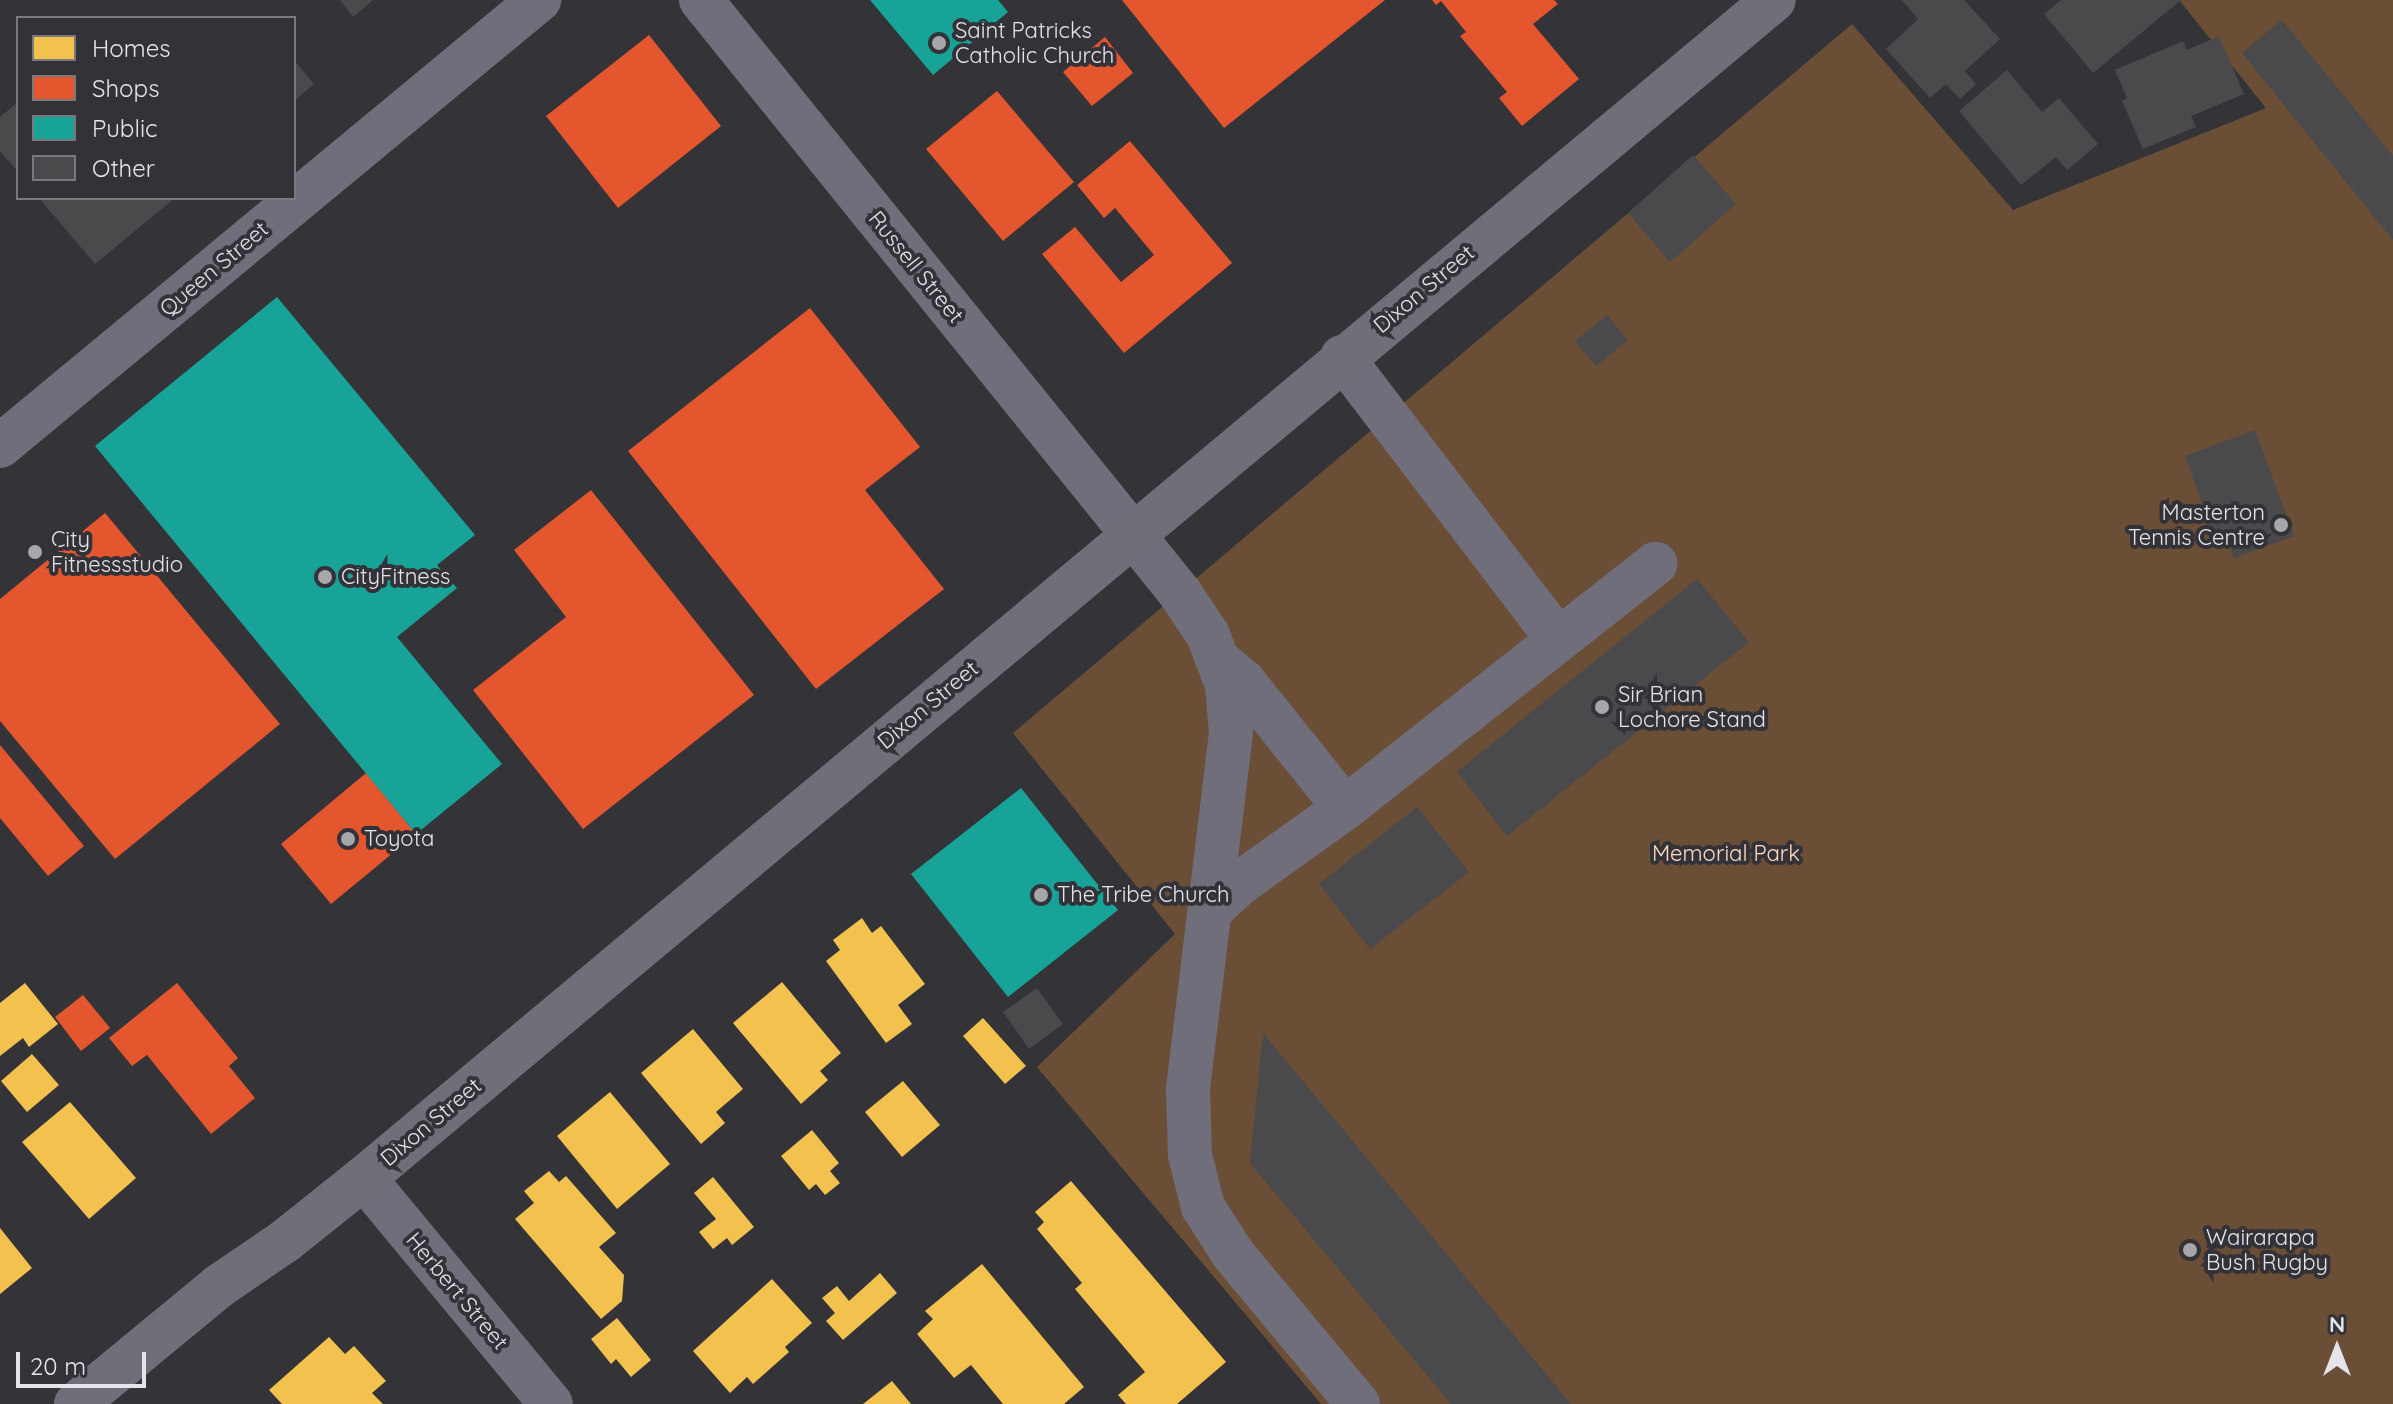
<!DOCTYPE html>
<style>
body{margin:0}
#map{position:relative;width:2393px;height:1404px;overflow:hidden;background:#343337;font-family:Quicksand,sans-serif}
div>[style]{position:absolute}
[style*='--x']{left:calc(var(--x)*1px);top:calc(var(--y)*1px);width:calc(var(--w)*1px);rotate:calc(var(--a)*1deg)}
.green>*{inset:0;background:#6b4e36}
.homes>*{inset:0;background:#f2c14e}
.shops>*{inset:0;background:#e4572e}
.public>*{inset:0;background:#17a398}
.building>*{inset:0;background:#4a494c}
.minor>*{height:44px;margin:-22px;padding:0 22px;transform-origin:22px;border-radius:22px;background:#706e7b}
.major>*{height:44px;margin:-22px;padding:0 22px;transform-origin:22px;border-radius:22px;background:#706e78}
.dots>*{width:22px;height:22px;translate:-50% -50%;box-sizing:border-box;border:4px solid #333238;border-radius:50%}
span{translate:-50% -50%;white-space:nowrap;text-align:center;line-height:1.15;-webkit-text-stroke:8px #333238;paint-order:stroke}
.poi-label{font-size:22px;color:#e5e4e8}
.left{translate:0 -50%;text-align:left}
.right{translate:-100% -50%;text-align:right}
.street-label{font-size:22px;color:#e5e4e8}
.park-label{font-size:22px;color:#fcdbc1}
.legend{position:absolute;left:16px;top:16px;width:280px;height:184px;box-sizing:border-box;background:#333238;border:2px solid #7a797e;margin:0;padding:10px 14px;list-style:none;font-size:24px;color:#e5e4e8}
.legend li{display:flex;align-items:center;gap:16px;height:40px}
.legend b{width:40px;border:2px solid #7a797e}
.north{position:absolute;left:2297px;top:1308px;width:80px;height:80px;-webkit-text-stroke:6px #333238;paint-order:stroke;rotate:0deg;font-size:22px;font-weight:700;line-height:32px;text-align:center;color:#e5e4e8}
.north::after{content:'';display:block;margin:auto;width:28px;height:36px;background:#e5e4e8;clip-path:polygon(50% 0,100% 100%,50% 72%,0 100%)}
.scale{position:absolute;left:16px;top:1352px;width:130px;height:36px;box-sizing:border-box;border:4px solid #e5e4e8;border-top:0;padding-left:10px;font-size:24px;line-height:28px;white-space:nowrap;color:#e5e4e8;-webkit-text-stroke:6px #333238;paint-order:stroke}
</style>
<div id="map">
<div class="green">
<div style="clip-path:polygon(2179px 0,2393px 0,2393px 1404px,1321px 1404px,1037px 1067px,1175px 934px,1013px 733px,1852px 24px,2013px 210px,2266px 108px)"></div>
</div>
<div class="homes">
<div style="clip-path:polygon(862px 918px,872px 933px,881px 926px,925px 984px,898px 1005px,912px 1024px,886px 1043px,826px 961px,840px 950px,833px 940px)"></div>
<div style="clip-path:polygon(782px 982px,841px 1053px,820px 1071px,828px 1080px,801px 1104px,733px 1023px)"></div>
<div style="clip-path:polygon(25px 983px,58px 1024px,29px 1047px,23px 1038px,0 1056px,0 1003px)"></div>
<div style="clip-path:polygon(983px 1018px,1026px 1066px,1005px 1084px,963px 1036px)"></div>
<div style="clip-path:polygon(693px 1029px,743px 1089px,716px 1112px,725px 1123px,701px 1144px,641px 1073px)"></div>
<div style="clip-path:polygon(32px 1054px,59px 1085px,27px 1112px,1px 1081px)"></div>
<div style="clip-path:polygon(903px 1081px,940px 1125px,902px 1157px,865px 1112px)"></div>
<div style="clip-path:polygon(610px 1092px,670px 1164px,617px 1209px,557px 1136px)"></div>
<div style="clip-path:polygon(70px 1102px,136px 1178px,89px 1219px,22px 1142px)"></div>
<div style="clip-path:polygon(812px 1130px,839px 1163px,830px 1171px,840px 1183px,825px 1195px,816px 1184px,809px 1190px,781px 1156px)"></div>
<div style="clip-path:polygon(549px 1171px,559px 1182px,566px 1176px,616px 1233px,599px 1247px,624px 1275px,622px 1301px,601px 1319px,515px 1219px,534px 1203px,524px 1191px)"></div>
<div style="clip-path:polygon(713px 1177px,754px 1227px,732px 1245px,727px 1238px,713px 1249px,699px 1232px,716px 1219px,694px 1193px)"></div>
<div style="clip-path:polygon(1071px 1181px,1226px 1362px,1177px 1404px,1126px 1404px,1118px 1395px,1145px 1372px,1075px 1289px,1082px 1283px,1037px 1229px,1044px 1222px,1035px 1212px)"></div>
<div style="clip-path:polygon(0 1228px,32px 1268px,0 1294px)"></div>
<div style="clip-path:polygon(982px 1264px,1084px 1387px,1064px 1404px,1003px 1404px,971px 1365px,954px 1378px,917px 1334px,933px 1319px,925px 1311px)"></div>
<div style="clip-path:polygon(880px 1273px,897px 1293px,843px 1340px,826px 1321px,835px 1313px,822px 1298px,837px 1286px,849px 1301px)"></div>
<div style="clip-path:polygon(772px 1279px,812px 1323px,785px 1347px,789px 1352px,753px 1384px,747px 1377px,730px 1393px,693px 1351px)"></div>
<div style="clip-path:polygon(617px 1318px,651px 1360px,631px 1377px,616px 1359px,611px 1364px,591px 1339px)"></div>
<div style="clip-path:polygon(329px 1337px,345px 1354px,354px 1346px,386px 1381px,372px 1393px,383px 1404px,282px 1404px,269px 1390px)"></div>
<div style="clip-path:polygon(892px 1381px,911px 1404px,863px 1404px)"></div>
</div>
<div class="shops">
<div style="clip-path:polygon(1122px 0,1385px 0,1224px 128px)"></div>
<div style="clip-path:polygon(1432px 0,1554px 0,1558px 4px,1533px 24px,1579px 79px,1522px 126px,1499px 98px,1507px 92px,1460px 36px,1466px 32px,1441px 1px,1436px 5px)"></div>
<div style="clip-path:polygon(649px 35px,721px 126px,618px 208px,546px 116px)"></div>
<div style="clip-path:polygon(1105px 37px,1133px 73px,1092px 106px,1063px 72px)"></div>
<div style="clip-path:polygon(997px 91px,1074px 182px,1003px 241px,926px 149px)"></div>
<div style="clip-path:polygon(1130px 141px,1232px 263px,1124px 353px,1042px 254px,1075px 227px,1121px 282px,1154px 255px,1115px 208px,1104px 218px,1077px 185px)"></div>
<div style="clip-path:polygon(810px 308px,920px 447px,865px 490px,944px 589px,816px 689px,628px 451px)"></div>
<div style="clip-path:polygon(591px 490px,754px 695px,583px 829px,473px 690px,566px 617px,514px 550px)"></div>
<div style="clip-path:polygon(105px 513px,280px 724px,115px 859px,0 721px,0 599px)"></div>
<div style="clip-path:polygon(0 745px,84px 846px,48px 876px,0 818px)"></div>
<div style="clip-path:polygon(366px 773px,416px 834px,331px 904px,281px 844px)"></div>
<div style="clip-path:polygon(177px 983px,238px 1058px,229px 1066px,255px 1098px,211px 1134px,147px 1055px,132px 1066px,109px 1038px)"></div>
<div style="clip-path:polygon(83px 995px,110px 1028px,81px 1051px,55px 1017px)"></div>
</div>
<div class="public">
<div style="clip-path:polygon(870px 0,998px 0,1008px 12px,933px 75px)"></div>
<div style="clip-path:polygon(277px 297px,475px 535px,437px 565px,457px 588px,397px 637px,502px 764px,416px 834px,95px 446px)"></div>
<div style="clip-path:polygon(1021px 788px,1118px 910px,1008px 997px,911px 874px)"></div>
</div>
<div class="building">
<div style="clip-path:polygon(340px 0,373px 0,353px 17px)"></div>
<div style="clip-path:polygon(1902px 0,1964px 0,2000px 39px,1965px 71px,1976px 84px,1960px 99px,1946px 84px,1930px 98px,1886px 49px,1918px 19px)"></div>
<div style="clip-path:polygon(2061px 0,2181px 0,2093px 73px,2044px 14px)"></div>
<div style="clip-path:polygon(2282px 20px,2393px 156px,2393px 240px,2242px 53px)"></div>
<div style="clip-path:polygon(2219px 36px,2244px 94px,2191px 116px,2196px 127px,2143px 149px,2122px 101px,2127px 98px,2115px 70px,2183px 41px,2187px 50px)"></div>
<div style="clip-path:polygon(294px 60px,314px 84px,294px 101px)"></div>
<div style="clip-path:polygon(2007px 70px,2042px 112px,2059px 98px,2098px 144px,2067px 170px,2056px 157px,2021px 185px,1959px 111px)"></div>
<div style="clip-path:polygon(18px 102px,18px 172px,0 151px,0 117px)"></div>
<div style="clip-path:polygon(1693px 155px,1736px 204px,1670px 262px,1628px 213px)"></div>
<div style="clip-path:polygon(39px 198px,175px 198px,95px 264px)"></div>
<div style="clip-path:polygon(1607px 315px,1628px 340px,1596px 366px,1575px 341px)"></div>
<div style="clip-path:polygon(2255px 430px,2294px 536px,2234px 558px,2227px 537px,2216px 541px,2185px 456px)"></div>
<div style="clip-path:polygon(1697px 579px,1749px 642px,1507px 836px,1457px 772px)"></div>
<div style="clip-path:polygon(1417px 807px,1469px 872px,1370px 949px,1319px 884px)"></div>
<div style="clip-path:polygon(1037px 988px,1063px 1024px,1029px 1049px,1003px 1012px)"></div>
<div style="clip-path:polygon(1263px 1033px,1571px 1404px,1451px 1404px,1250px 1163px)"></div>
</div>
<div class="minor">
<div style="--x:701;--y:0;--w:762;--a:51.07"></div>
<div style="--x:1180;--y:593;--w:50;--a:56.3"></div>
<div style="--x:1208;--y:635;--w:53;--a:69.2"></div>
<div style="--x:1227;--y:685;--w:48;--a:85.2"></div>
<div style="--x:1231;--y:733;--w:359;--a:96.9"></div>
<div style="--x:1188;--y:1089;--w:66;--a:88.3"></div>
<div style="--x:1190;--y:1155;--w:54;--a:76"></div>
<div style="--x:1203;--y:1207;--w:56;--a:57.4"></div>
<div style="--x:1233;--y:1254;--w:195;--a:50.2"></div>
<div style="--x:1342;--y:357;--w:354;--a:52.6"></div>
<div style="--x:0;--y:446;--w:700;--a:-39.61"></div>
<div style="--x:1217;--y:659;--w:35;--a:40"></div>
<div style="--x:1244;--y:682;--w:161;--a:51.3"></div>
<div style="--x:1211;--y:910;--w:38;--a:-43"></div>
<div style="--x:1239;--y:884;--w:130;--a:-35.6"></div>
<div style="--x:1345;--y:808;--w:395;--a:-38.2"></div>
<div style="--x:364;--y:1178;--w:293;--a:50.4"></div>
</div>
<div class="major">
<div style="--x:76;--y:1404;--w:185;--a:-39.5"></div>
<div style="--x:219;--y:1286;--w:80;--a:-34.3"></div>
<div style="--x:285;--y:1241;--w:101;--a:-38.6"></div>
<div style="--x:364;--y:1178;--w:1837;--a:-39.88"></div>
</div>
<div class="dots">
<div style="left:939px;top:43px;background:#a7a6aa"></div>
<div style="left:2281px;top:525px;background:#a7a6aa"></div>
<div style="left:35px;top:552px;background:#a7a6aa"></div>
<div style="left:325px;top:577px;background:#a7a6aa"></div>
<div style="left:1602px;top:707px;background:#a7a6aa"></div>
<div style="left:348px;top:839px;background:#a7a6aa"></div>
<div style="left:1041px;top:895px;background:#a7a6aa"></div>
<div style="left:2190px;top:1250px;background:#a7a6aa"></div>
</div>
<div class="poi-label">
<span class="left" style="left:955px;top:43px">Saint Patricks<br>Catholic Church</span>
<span class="right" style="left:2265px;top:525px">Masterton<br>Tennis Centre</span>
<span class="left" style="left:51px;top:552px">City<br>Fitnessstudio</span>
<span class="left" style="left:341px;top:577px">CityFitness</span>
<span class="left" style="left:1618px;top:707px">Sir Brian<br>Lochore Stand</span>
<span class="left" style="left:364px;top:839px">Toyota</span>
<span class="left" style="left:1057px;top:895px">The Tribe Church</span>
<span class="left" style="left:2206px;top:1250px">Wairarapa<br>Bush Rugby</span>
</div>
<div class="street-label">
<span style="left:916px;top:267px;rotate:51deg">Russell Street</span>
<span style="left:214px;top:269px;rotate:-40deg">Queen Street</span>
<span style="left:1424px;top:289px;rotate:-40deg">Dixon Street</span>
<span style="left:928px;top:705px;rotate:-40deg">Dixon Street</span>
<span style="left:431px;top:1122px;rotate:-40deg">Dixon Street</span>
<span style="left:457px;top:1291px;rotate:50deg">Herbert Street</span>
</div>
<div class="park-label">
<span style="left:1726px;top:854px">Memorial Park</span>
</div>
<ul class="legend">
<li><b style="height:22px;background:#f2c14e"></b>Homes</li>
<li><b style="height:22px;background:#e4572e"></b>Shops</li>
<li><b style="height:22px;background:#17a398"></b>Public</li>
<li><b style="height:22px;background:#4a494c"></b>Other</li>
</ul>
<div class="north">N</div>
<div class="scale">20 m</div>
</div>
